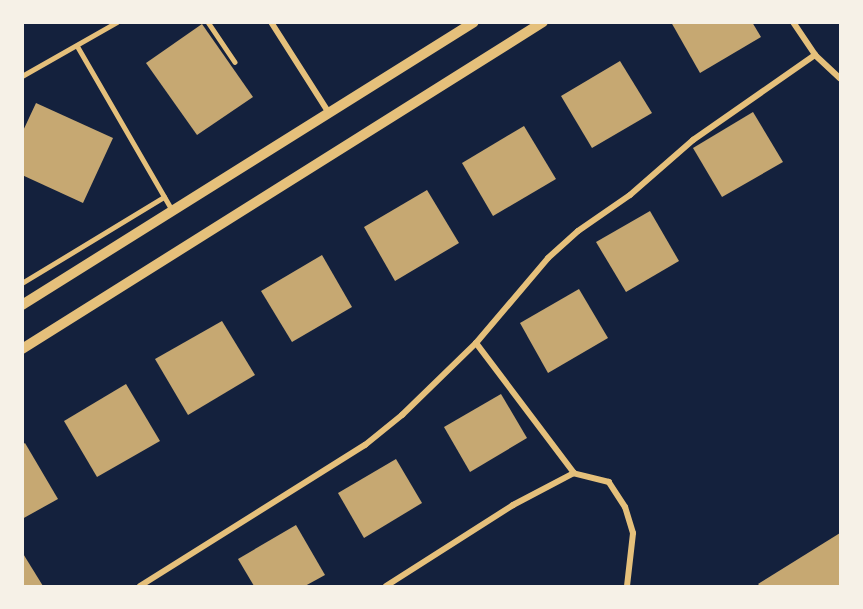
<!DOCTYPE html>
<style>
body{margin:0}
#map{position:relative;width:863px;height:609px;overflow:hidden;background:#14213d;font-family:Commissioner,sans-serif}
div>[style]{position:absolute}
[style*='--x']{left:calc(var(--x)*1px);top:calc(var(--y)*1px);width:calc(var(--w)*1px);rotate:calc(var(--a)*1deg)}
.building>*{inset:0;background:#c6a872}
.service>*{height:4.5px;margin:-2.25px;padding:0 2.25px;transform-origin:2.25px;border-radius:2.25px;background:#e5c07b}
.minor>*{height:6px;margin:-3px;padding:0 3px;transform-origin:3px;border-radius:3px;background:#e5c07b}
.tertiary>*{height:10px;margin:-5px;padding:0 5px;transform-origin:5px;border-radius:5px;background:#e5c07b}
span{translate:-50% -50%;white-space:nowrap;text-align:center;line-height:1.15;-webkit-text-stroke:6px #f6f1e7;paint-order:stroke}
.frame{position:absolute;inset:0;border:24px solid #f6f1e7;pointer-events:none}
</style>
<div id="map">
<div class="building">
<div style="clip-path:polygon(671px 22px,752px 22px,761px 37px,700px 73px)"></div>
<div style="clip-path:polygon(202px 24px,253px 97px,197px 135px,146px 63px)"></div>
<div style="clip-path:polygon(620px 61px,652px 113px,592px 148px,561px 96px)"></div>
<div style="clip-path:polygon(36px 103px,113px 138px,83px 203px,22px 175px,22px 133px)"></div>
<div style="clip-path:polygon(753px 112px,783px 162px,722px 197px,693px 148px)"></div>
<div style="clip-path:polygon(524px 126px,556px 179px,493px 216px,462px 163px)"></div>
<div style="clip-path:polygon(427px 190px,459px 243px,395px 281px,364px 227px)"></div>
<div style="clip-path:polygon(650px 211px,679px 261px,626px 292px,596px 242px)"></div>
<div style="clip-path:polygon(322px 255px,352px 307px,292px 342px,261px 291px)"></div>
<div style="clip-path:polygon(579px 289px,608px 338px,548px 373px,520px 323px)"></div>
<div style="clip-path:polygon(222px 321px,255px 375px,188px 415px,155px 359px)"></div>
<div style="clip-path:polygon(126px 384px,160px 441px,97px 477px,64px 421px)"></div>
<div style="clip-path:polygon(501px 394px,527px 438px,470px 472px,444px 427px)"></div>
<div style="clip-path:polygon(25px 443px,58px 499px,22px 519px,22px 445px)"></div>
<div style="clip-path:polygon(396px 459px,422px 503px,364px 538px,338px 493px)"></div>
<div style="clip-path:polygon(296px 525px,325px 575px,305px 586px,254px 586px,238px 559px)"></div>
<div style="clip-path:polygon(840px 533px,840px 586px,760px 586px,758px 584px)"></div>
<div style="clip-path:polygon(22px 552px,43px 586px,22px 586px)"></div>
</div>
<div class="service">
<div style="--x:208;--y:22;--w:48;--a:56"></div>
<div style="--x:78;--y:47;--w:188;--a:60"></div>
<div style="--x:22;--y:76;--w:109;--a:-29.6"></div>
<div style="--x:22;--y:283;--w:166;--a:-31.2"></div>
</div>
<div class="minor">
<div style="--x:271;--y:22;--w:108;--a:57.5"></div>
<div style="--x:793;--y:22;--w:40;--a:56"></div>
<div style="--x:815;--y:55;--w:34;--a:43"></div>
<div style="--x:140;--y:586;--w:266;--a:-32.1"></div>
<div style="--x:365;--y:445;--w:48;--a:-39"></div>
<div style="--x:402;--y:415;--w:103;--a:-44.2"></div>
<div style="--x:386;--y:586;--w:151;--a:-32.5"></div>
<div style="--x:513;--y:505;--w:69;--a:-27.7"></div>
<div style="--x:627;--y:586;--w:53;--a:-83.5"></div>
<div style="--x:633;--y:533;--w:27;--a:-107"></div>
<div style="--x:625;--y:507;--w:30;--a:-123"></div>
<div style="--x:609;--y:482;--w:36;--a:-166"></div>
<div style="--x:574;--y:473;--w:163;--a:-127"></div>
<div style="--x:476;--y:343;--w:111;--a:-49.7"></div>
<div style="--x:548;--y:258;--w:40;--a:-42"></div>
<div style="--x:578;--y:231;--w:63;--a:-34.7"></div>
<div style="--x:630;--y:195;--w:84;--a:-41.1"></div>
<div style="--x:693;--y:140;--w:149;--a:-34.9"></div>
</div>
<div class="tertiary">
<div style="--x:22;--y:305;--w:533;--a:-32.05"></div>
<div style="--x:22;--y:349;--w:615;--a:-32.11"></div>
</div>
<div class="frame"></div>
</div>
